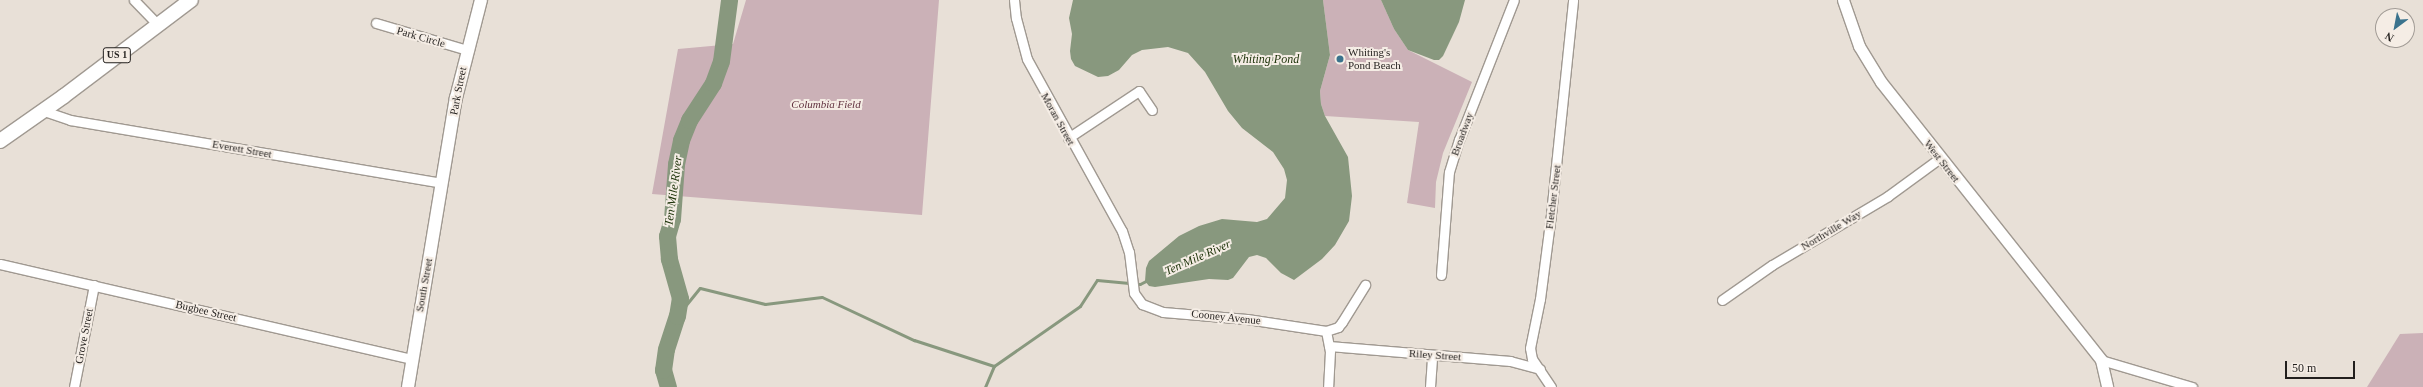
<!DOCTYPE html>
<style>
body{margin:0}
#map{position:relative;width:2423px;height:387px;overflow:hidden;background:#e8e0d7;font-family:"Times New Roman",serif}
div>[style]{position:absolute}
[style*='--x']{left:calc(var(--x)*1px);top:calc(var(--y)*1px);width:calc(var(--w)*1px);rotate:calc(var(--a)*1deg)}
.green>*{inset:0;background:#cbb1b7}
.water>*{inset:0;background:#88987e}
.stream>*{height:3px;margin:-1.5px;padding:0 1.5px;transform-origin:1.5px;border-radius:1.5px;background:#88987e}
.river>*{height:17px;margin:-8.5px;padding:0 8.5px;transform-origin:8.5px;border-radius:8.5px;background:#88987e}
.roads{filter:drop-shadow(1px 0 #a09991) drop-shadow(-1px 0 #a09991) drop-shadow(0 1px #a09991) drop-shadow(0 -1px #a09991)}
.minor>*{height:9px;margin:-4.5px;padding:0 4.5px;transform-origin:4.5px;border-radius:4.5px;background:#fff}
.tertiary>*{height:11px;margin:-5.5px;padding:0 5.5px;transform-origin:5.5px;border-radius:5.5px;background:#fff}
.secondary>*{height:12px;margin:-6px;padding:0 6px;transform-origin:6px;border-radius:6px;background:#fff}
.primary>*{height:14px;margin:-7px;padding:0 7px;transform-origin:7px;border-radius:7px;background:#fff}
.dots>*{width:11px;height:11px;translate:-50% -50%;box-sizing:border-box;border:2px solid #f5ede5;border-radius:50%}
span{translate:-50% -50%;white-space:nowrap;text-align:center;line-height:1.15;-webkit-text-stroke:4px #f5ede5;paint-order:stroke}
.shield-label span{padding:1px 3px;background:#f5ede5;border:1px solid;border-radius:3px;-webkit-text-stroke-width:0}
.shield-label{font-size:10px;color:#221f1d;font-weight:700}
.street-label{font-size:11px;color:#221f1d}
.poi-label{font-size:11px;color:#221f1d}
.left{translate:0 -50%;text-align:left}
.park-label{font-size:11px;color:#623240;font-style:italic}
.water-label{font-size:12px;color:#1b3107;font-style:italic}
.north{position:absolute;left:2375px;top:8px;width:40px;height:40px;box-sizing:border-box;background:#f5ede5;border:1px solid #a19b95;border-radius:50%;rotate:212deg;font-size:11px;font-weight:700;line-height:16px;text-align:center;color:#221f1d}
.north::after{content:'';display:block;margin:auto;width:14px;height:18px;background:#3b738d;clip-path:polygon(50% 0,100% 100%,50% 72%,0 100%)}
.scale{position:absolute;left:2285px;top:361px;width:70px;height:18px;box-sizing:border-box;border:2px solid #221f1d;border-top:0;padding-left:5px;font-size:12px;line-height:14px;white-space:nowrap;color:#221f1d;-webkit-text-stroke:3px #f5ede5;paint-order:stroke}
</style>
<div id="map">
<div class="green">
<div style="clip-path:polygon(746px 0,939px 0,922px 215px,652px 194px,678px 49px,733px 44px)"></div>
<div style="clip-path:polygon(1323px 0,1381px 0,1394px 29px,1408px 50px,1472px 82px,1443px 153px,1436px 182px,1435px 208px,1407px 203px,1419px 122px,1325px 116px,1321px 104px,1320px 91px,1330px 55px)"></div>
<div style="clip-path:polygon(2423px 333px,2423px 387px,2367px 387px,2400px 334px)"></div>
</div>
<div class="water">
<div style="clip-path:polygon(1073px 0,1323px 0,1330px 55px,1320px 91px,1321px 104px,1325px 116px,1348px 157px,1352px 196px,1349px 221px,1335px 245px,1322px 259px,1294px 280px,1281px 273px,1266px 258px,1257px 255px,1249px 257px,1233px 278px,1228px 280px,1209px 279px,1155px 287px,1149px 286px,1145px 281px,1146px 268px,1149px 261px,1179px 236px,1199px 226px,1222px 219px,1257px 222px,1267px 219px,1285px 198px,1287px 180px,1284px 169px,1273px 152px,1242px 128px,1228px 111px,1205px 72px,1188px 53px,1168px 47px,1142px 50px,1132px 55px,1119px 70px,1108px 76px,1098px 77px,1075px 66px,1071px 59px,1070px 51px,1072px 34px,1069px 18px)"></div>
<div style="clip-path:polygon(1381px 0,1465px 0,1459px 22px,1443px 56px,1439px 60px,1434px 60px,1408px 50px,1394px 29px)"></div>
</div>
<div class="stream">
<div style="--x:677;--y:316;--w:36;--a:-51"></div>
<div style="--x:700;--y:288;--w:67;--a:13.8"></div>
<div style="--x:765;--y:304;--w:57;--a:-7"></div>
<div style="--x:822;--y:297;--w:102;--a:25.1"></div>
<div style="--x:914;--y:340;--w:84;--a:18"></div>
<div style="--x:985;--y:387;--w:23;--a:-67"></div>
<div style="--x:994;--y:366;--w:105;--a:-34.9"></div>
<div style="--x:1080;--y:306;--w:31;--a:-57"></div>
<div style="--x:1097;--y:280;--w:43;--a:5.3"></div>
<div style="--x:1140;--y:284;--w:9;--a:-27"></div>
</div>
<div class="river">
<div style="--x:668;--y:387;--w:18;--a:-106"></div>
<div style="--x:663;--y:370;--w:21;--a:-82"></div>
<div style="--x:666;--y:349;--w:35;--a:-72"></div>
<div style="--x:677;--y:316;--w:18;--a:-81"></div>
<div style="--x:680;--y:298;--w:41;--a:-105.8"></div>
<div style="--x:669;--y:259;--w:23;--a:-95"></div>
<div style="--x:667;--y:236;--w:18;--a:-74"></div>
<div style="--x:672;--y:219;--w:55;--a:-85.8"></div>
<div style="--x:676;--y:164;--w:25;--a:-78"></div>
<div style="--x:681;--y:140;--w:22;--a:-68"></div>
<div style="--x:689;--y:120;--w:44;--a:-57"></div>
<div style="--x:713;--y:83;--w:23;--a:-70"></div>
<div style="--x:721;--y:61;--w:62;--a:-82.5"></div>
</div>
<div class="roads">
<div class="minor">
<div style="--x:134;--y:0;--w:35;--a:46"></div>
<div style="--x:1014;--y:0;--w:18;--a:84"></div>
<div style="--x:1016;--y:18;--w:42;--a:75"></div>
<div style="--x:1027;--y:59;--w:196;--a:61.1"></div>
<div style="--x:1122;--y:231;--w:22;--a:72"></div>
<div style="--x:1129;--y:252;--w:41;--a:83"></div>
<div style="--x:1134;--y:293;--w:14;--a:54"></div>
<div style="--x:1142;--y:304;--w:22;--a:21"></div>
<div style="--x:1163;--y:312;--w:84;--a:4.8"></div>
<div style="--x:1247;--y:319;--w:80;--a:8.6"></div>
<div style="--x:1326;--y:331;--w:13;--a:-18"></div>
<div style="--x:1338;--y:327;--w:6;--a:-51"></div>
<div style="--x:1342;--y:322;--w:44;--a:-58.1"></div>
<div style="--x:376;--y:23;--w:95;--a:16.5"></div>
<div style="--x:44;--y:111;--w:28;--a:19"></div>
<div style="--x:70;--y:120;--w:377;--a:9.6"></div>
<div style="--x:1068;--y:138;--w:85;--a:-33.5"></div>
<div style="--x:1139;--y:91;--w:23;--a:56"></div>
<div style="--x:0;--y:264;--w:423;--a:13"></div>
<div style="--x:1441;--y:275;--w:103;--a:-85.6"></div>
<div style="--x:1449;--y:172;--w:34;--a:-73"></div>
<div style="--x:1459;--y:140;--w:150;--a:-68.6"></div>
<div style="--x:1722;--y:300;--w:61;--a:-35"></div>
<div style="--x:1772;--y:265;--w:135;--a:-30.7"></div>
<div style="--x:1888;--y:196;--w:64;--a:-36.2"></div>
<div style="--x:1326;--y:331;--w:20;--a:79"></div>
<div style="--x:1330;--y:351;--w:36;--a:93"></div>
<div style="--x:1329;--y:346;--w:182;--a:4.7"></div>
<div style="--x:1510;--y:361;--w:31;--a:15"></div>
<div style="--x:2101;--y:360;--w:95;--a:16.5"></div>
<div style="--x:74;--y:387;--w:104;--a:-78.9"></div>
<div style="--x:1430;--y:387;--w:31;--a:-86"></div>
<div style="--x:1551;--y:387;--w:34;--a:-124"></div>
<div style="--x:1532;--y:359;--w:11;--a:-100"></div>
<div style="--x:1530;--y:348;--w:50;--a:-78.5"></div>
<div style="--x:1540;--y:299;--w:86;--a:-82.6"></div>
<div style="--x:1551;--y:214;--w:215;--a:-84.1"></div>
</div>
<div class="tertiary">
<div style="--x:1843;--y:0;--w:49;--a:70.8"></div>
<div style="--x:1859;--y:46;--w:42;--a:58.6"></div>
<div style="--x:1881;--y:82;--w:355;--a:51.6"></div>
<div style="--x:2101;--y:360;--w:28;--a:77"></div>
</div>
<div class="secondary">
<div style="--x:408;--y:387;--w:293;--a:-80.6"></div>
<div style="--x:456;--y:98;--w:101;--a:-75.7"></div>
</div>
<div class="primary">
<div style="--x:0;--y:141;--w:78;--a:-35.1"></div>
<div style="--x:64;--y:96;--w:159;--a:-37.1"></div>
</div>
</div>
<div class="dots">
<div style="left:1340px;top:59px;background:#3b738d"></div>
</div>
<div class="shield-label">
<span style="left:117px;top:55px">US 1</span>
</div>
<div class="street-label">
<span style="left:421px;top:37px;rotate:16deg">Park Circle</span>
<span style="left:458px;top:91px;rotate:-79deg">Park Street</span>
<span style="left:1058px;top:119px;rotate:61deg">Moran Street</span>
<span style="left:1462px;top:134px;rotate:-70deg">Broadway</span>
<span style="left:242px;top:149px;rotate:10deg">Everett Street</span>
<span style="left:1942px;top:161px;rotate:52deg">West Street</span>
<span style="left:1553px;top:197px;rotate:-83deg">Fletcher Street</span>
<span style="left:1831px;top:230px;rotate:-31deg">Northville Way</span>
<span style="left:424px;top:285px;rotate:-80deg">South Street</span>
<span style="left:206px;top:311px;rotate:13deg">Bugbee Street</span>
<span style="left:1226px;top:317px;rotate:6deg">Cooney Avenue</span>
<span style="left:84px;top:336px;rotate:-79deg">Grove Street</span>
<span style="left:1435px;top:355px;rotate:4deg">Riley Street</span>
</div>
<div class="poi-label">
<span class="left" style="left:1348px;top:59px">Whiting's<br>Pond Beach</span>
</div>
<div class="park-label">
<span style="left:826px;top:104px">Columbia Field</span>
</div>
<div class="water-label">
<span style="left:1266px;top:60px">Whiting Pond</span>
<span style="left:674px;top:191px;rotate:-82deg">Ten Mile River</span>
<span style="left:1198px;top:258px;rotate:-24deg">Ten Mile River</span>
</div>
<div class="north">N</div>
<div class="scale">50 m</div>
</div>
